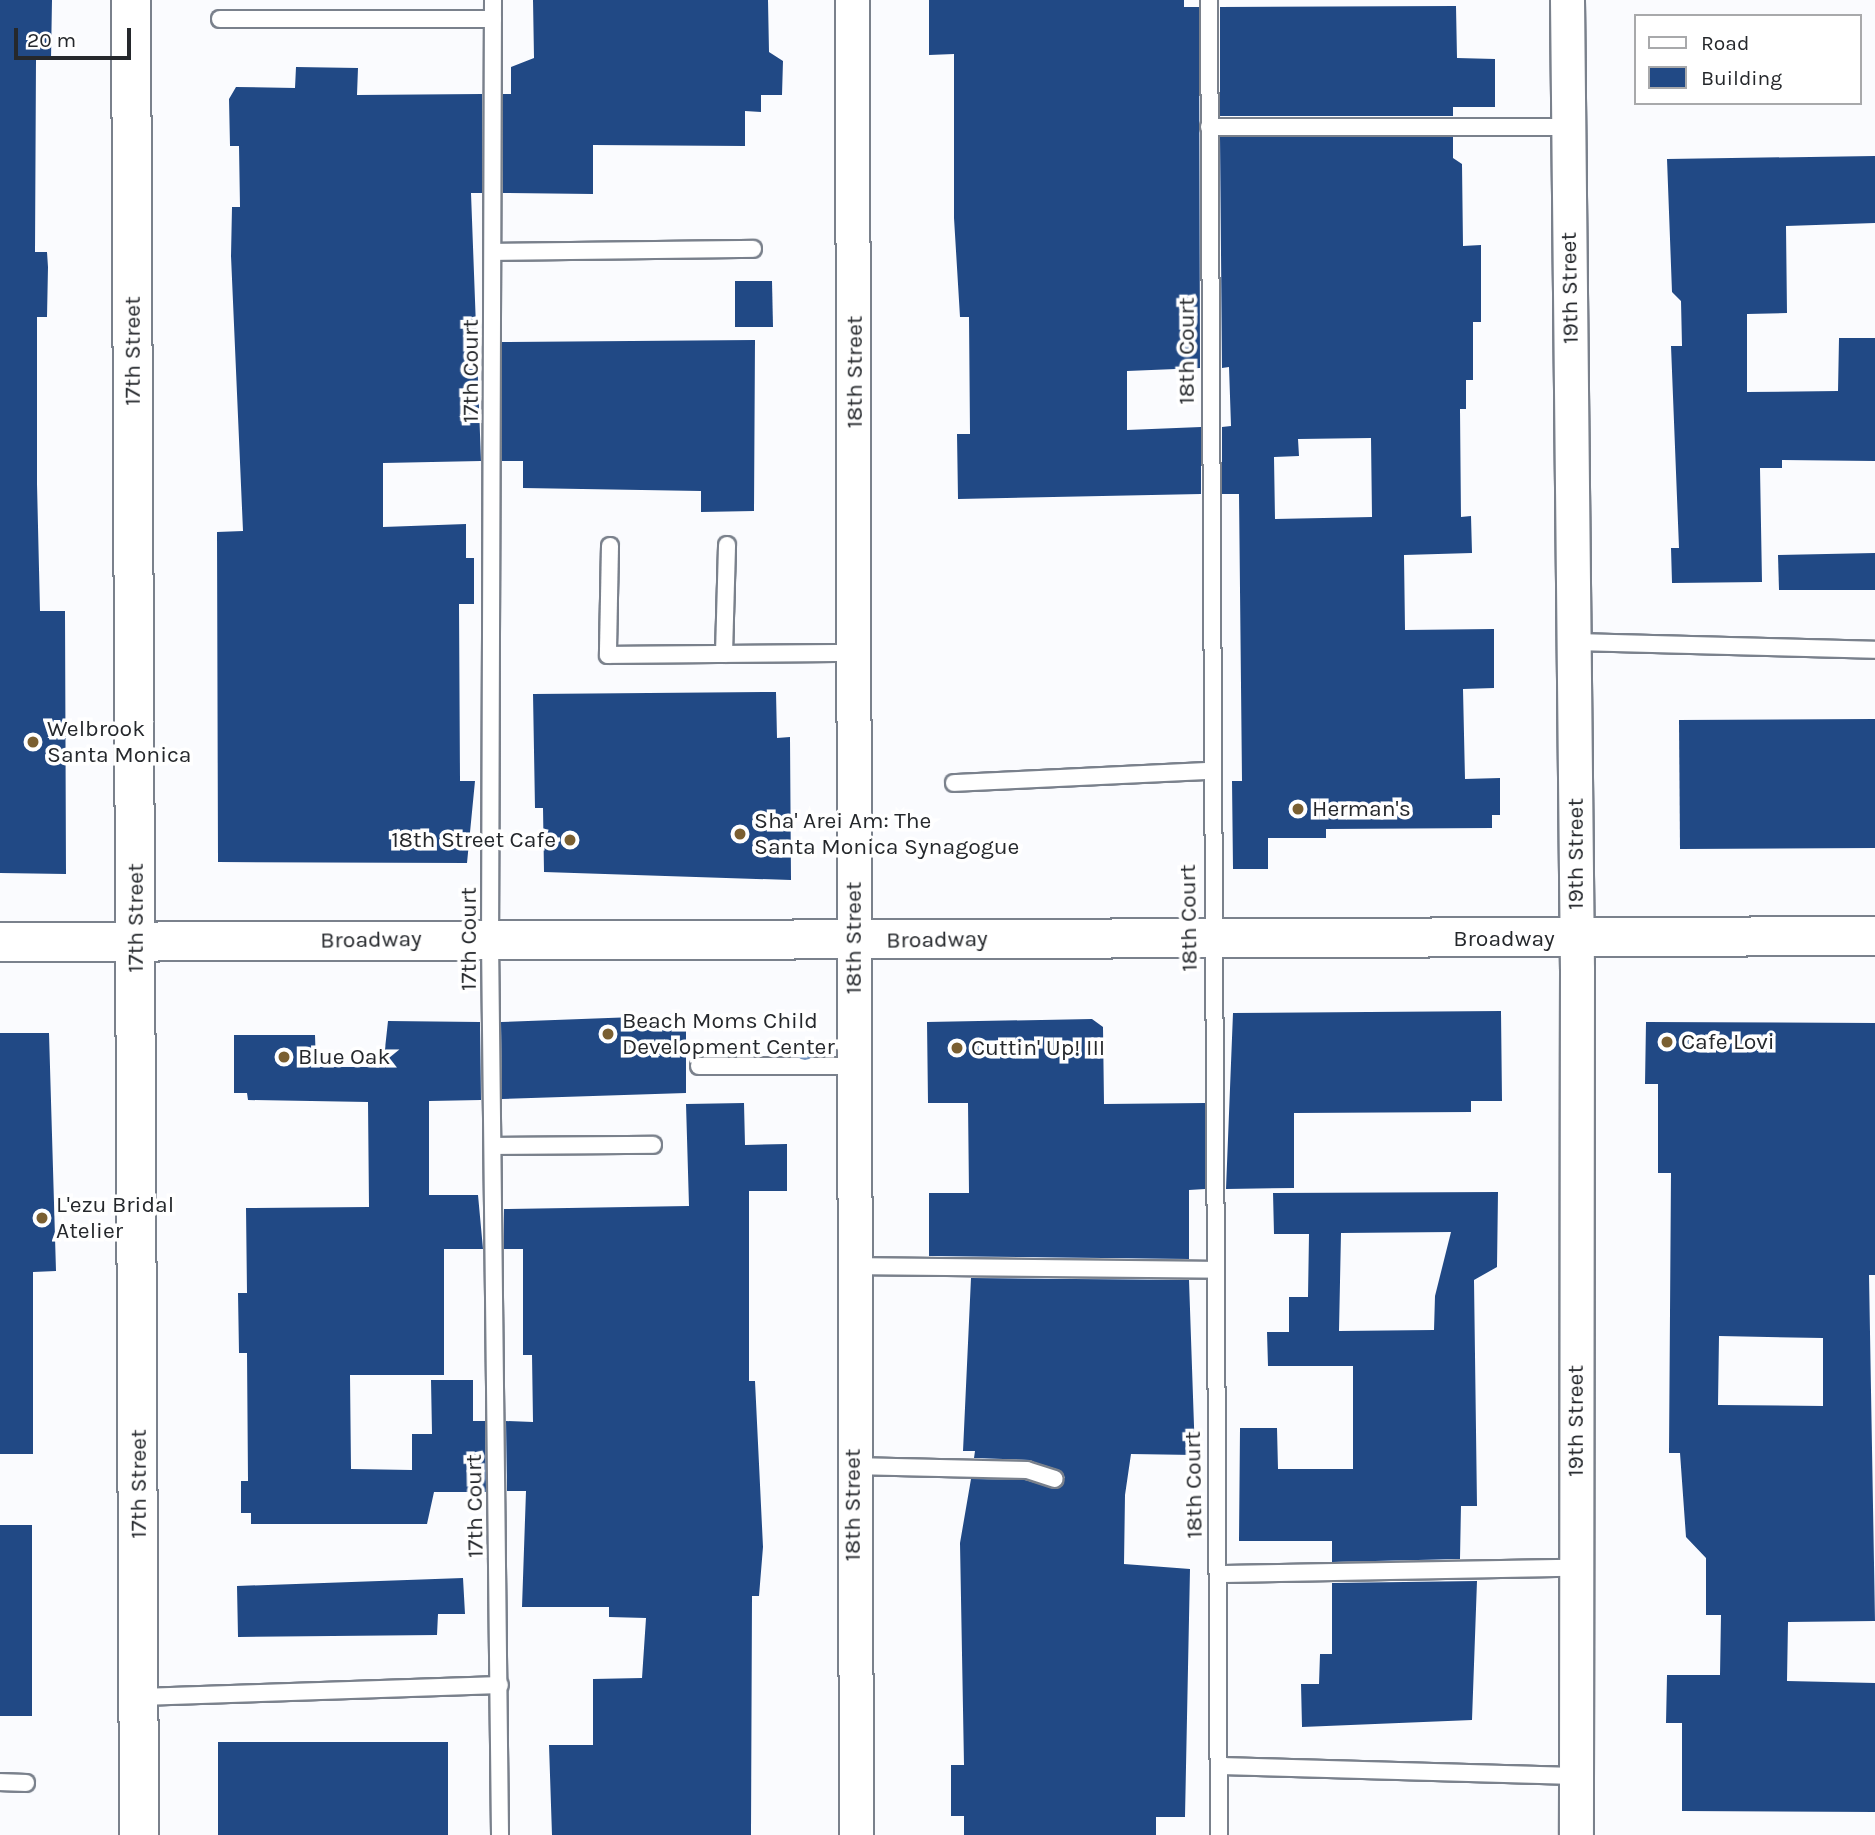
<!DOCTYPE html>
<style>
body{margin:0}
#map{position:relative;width:1875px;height:1835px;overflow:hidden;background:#fafbfe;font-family:Karla,sans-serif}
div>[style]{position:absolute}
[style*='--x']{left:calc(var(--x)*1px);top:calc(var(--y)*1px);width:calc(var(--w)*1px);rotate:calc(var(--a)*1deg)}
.building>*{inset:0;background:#214985}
.roads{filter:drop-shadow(2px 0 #7a818c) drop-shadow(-2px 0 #7a818c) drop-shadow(0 2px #7a818c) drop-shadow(0 -2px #7a818c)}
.service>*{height:16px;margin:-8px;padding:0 8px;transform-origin:8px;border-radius:8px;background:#fff}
.minor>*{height:33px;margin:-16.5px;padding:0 16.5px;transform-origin:16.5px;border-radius:16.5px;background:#fff}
.tertiary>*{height:38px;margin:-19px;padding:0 19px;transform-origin:19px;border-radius:19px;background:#fff}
.trees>*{width:20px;height:20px;margin:-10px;border-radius:50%;background:#7393bf}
.dots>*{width:19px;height:19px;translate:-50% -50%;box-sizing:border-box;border:4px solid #fff;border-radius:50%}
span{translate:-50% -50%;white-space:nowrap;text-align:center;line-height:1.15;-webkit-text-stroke:7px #fff;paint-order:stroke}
.street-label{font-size:23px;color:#25282c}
.poi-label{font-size:23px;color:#25282c}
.left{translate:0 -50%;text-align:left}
.right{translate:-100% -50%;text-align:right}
.legend{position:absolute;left:1634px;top:14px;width:228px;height:91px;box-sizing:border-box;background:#fff;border:2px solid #a8a9ab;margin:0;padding:9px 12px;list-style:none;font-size:21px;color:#25282c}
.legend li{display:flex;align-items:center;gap:14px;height:35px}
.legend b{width:35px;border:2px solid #a8a9ab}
.scale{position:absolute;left:14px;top:28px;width:117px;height:32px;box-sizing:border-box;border:4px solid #25282c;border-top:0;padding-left:9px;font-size:21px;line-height:24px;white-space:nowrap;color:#25282c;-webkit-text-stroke:5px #fff;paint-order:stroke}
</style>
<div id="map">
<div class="building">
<div style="clip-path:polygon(0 0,52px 0,51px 59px,36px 59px,35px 252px,47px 252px,48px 267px,47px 317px,37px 317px,37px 484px,40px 611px,65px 611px,66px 874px,0 873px)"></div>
<div style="clip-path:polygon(533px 0,768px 0,769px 52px,783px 61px,782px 95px,761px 95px,761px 112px,745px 111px,745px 146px,593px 145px,593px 194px,503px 193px,503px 94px,511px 94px,511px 67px,534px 58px)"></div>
<div style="clip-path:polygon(929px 0,1184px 0,1184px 7px,1199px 7px,1200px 368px,1127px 371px,1127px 430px,1201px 427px,1201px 494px,958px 499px,957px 434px,970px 434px,969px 317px,960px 317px,954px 218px,954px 54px,929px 55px)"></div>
<div style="clip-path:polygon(1456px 6px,1457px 58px,1495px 59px,1495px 107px,1453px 107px,1453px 116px,1220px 116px,1220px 7px)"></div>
<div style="clip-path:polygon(296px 67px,358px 68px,357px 95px,482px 94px,482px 193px,471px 193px,481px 461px,383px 463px,383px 527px,466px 524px,466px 558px,474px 558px,474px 604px,459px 604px,460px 781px,475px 781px,467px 863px,218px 862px,217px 532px,243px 531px,231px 256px,232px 207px,240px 207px,239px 146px,230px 146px,229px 99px,236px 87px,295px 88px)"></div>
<div style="clip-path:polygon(evenodd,1220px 137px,1453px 137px,1453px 158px,1462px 164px,1463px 246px,1481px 245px,1481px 322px,1473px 322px,1473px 380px,1466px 380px,1466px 409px,1460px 409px,1461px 517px,1471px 516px,1472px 553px,1404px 555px,1405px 630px,1494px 629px,1494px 688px,1463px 689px,1465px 779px,1500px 778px,1500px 815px,1492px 815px,1492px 828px,1326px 829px,1326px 838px,1268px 838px,1268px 869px,1233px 869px,1232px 781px,1242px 781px,1239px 494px,1222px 494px,1222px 427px,1231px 426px,1229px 367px,1222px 368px,1220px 137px,1371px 438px,1372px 517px,1275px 519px,1274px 457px,1299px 456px,1298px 439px,1371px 438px)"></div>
<div style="clip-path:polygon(1875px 156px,1875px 223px,1786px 226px,1787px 313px,1747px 314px,1747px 392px,1838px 391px,1839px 338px,1875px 338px,1875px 461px,1782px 460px,1782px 468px,1760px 468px,1762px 582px,1672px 583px,1671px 548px,1679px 548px,1671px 346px,1682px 346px,1681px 301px,1672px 292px,1667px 159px)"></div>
<div style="clip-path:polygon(735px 281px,772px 281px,773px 327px,735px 327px)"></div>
<div style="clip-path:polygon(755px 340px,754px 511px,701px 512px,701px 491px,523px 488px,523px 461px,502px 461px,502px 342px)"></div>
<div style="clip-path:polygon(1875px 553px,1875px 590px,1779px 590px,1778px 555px)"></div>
<div style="clip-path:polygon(776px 692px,777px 738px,790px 737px,791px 880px,544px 872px,543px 808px,535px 808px,533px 694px)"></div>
<div style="clip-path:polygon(1875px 719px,1875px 848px,1680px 849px,1679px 720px)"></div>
<div style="clip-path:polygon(1501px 1011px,1502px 1101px,1471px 1101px,1471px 1112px,1294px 1113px,1294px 1188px,1226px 1189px,1233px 1013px)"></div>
<div style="clip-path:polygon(635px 1017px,635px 1024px,686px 1025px,686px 1093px,502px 1099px,501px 1022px)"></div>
<div style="clip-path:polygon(1092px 1019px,1103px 1027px,1104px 1104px,1205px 1103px,1205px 1189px,1189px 1190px,1189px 1259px,929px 1256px,929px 1193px,969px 1193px,968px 1103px,928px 1103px,927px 1022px)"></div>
<div style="clip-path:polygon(388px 1021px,480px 1022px,481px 1100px,429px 1101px,429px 1195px,478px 1195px,483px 1249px,444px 1249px,444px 1375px,350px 1375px,351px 1469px,412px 1470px,412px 1434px,432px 1434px,431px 1380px,473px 1380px,473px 1421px,485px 1421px,486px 1492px,434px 1492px,427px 1524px,251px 1524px,251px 1513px,241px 1513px,241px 1481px,248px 1481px,247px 1353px,239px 1353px,238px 1293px,247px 1293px,246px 1208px,369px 1207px,368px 1102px,248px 1100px,247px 1093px,234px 1093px,234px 1035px,315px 1035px,316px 1067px,383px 1067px)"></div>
<div style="clip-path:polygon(evenodd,1646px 1022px,1875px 1023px,1875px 1275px,1869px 1275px,1875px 1621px,1788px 1622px,1787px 1681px,1875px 1683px,1875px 1812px,1682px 1811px,1682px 1723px,1666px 1723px,1667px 1675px,1720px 1675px,1721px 1615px,1706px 1615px,1706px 1558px,1686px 1537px,1680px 1453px,1669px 1453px,1671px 1173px,1658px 1173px,1658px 1084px,1645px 1084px,1646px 1022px,1719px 1336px,1823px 1338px,1823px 1406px,1718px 1405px,1719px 1336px)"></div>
<div style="clip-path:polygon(0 1033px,49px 1033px,56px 1271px,33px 1272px,33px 1454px,0 1454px)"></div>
<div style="clip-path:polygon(744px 1103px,745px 1145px,787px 1144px,787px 1191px,749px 1191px,749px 1381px,755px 1381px,763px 1547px,759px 1596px,752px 1596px,751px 1835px,552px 1835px,549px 1745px,593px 1745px,593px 1679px,642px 1678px,646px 1618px,609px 1617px,609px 1607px,522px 1607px,526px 1491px,507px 1491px,506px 1421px,533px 1422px,532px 1355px,523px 1355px,523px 1249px,504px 1249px,504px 1209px,689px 1206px,686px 1104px)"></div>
<div style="clip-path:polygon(evenodd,1498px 1192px,1497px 1267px,1474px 1280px,1477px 1506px,1461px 1506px,1460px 1559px,1332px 1562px,1332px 1541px,1239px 1541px,1240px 1428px,1277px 1428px,1278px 1469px,1353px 1469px,1353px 1366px,1268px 1366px,1267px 1332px,1289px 1332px,1289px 1297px,1308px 1297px,1309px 1234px,1274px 1234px,1273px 1193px,1498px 1192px,1451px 1232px,1435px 1296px,1434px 1330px,1339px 1331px,1341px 1233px,1451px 1232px)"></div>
<div style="clip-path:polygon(971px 1278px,1189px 1280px,1195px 1455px,1131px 1454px,1125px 1495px,1124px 1564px,1190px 1569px,1185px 1817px,1156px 1817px,1156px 1835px,964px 1835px,964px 1816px,951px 1816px,951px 1765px,964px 1765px,960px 1543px,971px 1479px,1025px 1480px,1057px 1489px,1065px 1477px,1030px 1460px,974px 1458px,975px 1451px,963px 1451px)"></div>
<div style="clip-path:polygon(0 1525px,32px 1525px,32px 1716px,0 1716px)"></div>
<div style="clip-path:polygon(463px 1578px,465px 1614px,438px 1614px,437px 1635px,238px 1637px,237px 1586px)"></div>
<div style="clip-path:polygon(1477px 1581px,1472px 1720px,1302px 1727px,1301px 1684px,1319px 1684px,1320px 1654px,1332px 1654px,1332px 1583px)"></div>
<div style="clip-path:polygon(218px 1742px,448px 1742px,448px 1835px,218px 1835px)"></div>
</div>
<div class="roads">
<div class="service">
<div style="--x:493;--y:0;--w:939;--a:90.18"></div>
<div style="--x:490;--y:939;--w:896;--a:89.36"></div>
<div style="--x:1209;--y:0;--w:1835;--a:89.69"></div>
<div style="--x:220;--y:19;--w:273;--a:0"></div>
<div style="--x:1209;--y:127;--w:359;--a:0"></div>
<div style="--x:494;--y:252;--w:259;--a:-0.7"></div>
<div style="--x:610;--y:546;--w:109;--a:91.1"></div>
<div style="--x:608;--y:655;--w:249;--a:-0.5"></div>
<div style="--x:1574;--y:642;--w:301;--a:1.5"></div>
<div style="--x:724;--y:654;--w:109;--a:-88.4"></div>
<div style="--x:954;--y:783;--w:255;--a:-2.7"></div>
<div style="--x:699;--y:1066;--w:154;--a:0"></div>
<div style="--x:494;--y:1146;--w:159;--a:-0.4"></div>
<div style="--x:853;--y:1266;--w:362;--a:0.6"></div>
<div style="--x:852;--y:1466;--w:175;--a:1.3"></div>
<div style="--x:1027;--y:1470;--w:29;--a:18"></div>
<div style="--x:1218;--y:1574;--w:358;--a:-1"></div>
<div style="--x:141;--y:1697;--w:359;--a:-1.9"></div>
<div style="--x:1220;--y:1766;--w:356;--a:1.6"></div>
<div style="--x:0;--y:1782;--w:26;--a:2"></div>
</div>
<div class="minor">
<div style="--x:852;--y:0;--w:1835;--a:89.88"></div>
<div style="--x:1567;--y:0;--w:969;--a:89.41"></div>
<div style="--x:1577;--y:969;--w:866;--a:90.07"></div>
</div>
<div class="tertiary">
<div style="--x:131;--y:0;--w:1835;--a:89.75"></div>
<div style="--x:0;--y:942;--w:1875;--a:-0.18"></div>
</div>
</div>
<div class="trees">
<div style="left:805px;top:1050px"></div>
</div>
<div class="dots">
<div style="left:33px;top:742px;background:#7a5f31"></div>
<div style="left:1298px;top:809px;background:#7a5f31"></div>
<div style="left:740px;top:834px;background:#7a5f31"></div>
<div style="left:570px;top:840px;background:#7a5f31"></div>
<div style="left:608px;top:1034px;background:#7a5f31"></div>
<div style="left:1667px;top:1042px;background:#7a5f31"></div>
<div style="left:957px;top:1048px;background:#7a5f31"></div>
<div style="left:284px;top:1057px;background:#7a5f31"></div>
<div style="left:42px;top:1218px;background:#7a5f31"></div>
</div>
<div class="street-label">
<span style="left:1570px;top:288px;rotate:-91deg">19th Street</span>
<span style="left:133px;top:351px;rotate:-90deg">17th Street</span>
<span style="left:1187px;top:351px;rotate:-90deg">18th Court</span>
<span style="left:471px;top:371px;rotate:-90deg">17th Court</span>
<span style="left:855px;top:372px;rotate:-90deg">18th Street</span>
<span style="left:1576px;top:854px;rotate:-90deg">19th Street</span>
<span style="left:136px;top:918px;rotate:-90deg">17th Street</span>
<span style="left:1189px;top:918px;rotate:-91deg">18th Court</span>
<span style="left:854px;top:938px;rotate:-90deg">18th Street</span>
<span style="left:469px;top:939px;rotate:-90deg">17th Court</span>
<span style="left:1504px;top:939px">Broadway</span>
<span style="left:371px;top:940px;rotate:-1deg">Broadway</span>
<span style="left:937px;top:940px;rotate:-1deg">Broadway</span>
<span style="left:1576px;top:1421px;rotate:-90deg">19th Street</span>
<span style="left:139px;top:1484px;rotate:-90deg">17th Street</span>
<span style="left:1194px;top:1485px;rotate:-91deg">18th Court</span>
<span style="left:853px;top:1505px;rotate:-90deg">18th Street</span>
<span style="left:475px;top:1506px;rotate:-91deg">17th Court</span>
</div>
<div class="poi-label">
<span class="left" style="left:47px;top:742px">Welbrook<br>Santa Monica</span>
<span class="left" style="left:1312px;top:809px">Herman's</span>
<span class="left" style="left:754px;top:834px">Sha' Arei Am: The<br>Santa Monica Synagogue</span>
<span class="right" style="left:556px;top:840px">18th Street Cafe</span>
<span class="left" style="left:622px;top:1034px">Beach Moms Child<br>Development Center</span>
<span class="left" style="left:1681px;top:1042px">Cafe Lovi</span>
<span class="left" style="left:971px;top:1048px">Cuttin' Up! III</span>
<span class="left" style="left:298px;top:1057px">Blue Oak</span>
<span class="left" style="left:56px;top:1218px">L'ezu Bridal<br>Atelier</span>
</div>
<ul class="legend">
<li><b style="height:9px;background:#fff"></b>Road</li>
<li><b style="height:19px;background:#214985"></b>Building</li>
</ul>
<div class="scale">20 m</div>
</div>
